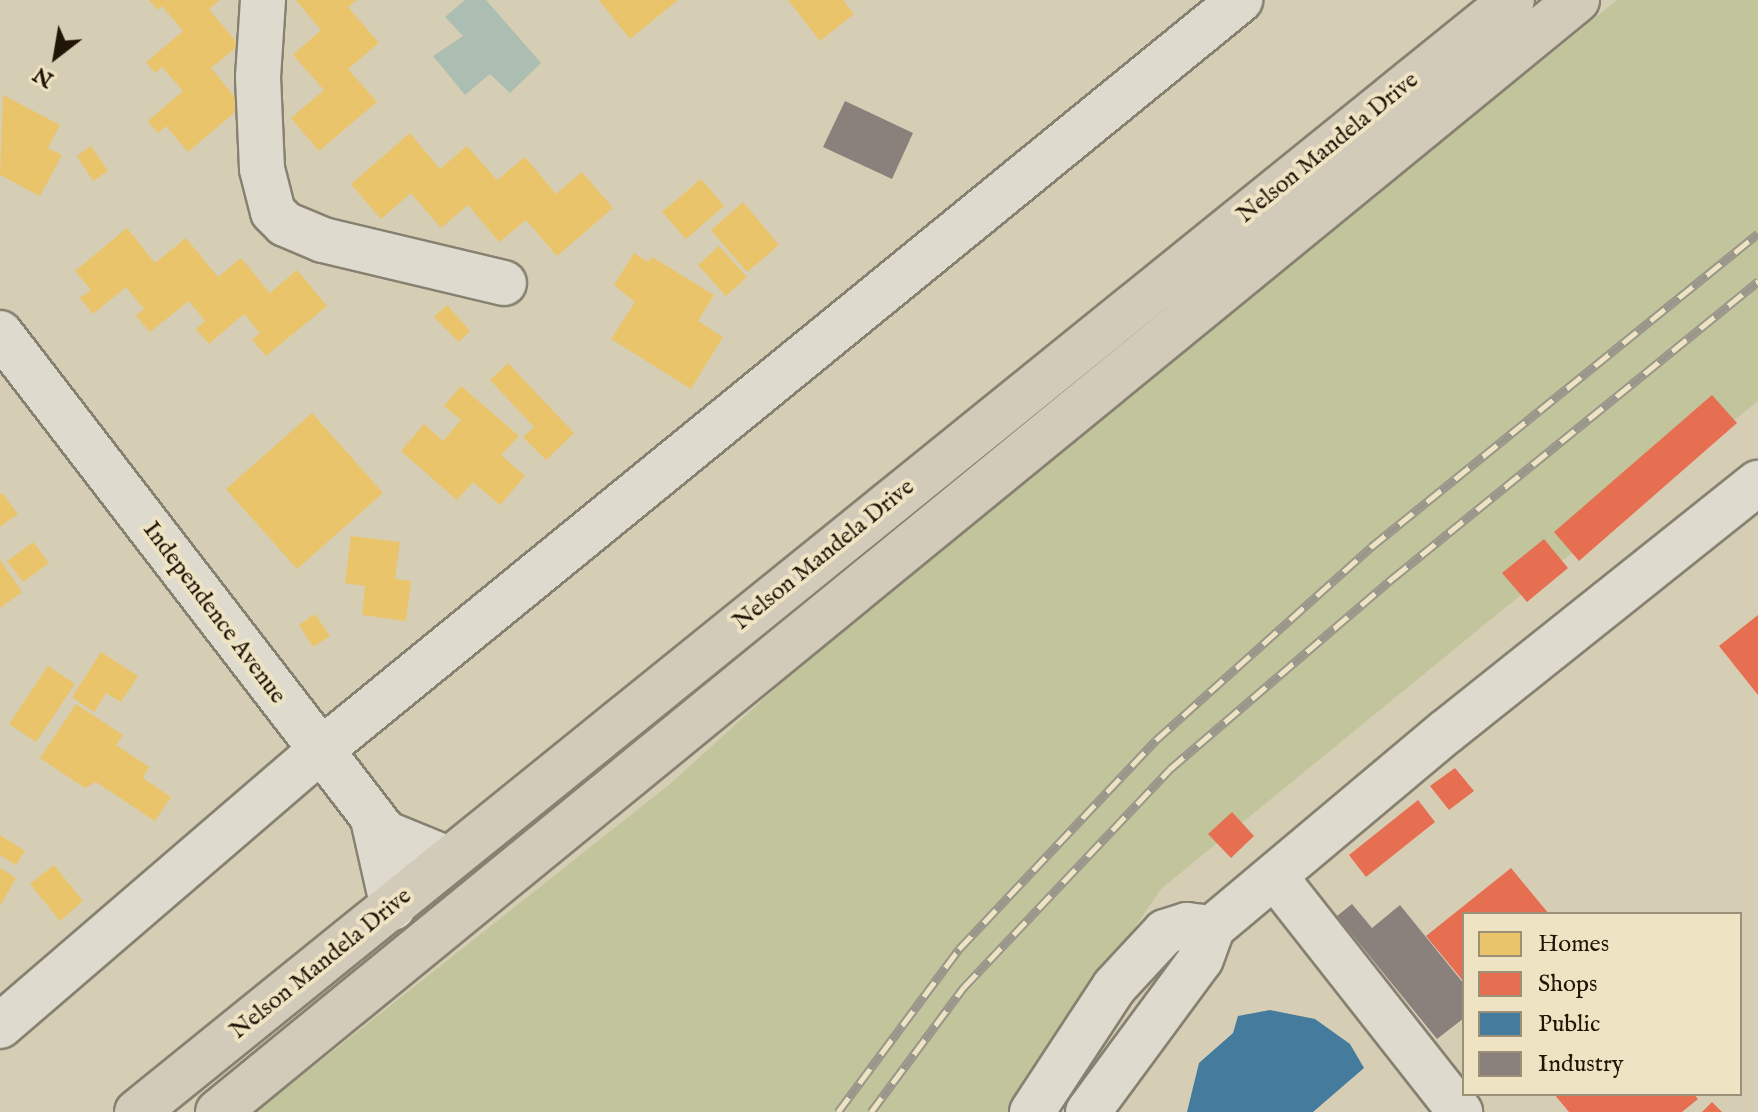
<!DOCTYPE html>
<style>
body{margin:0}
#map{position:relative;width:1758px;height:1112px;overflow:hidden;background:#d6ceb4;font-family:"IM FELL English",serif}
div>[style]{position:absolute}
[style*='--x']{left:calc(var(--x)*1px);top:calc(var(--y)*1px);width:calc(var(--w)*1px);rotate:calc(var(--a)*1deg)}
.green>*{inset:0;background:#c2c59c}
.water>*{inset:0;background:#abbeb1}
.homes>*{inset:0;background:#e9c46a}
.shops>*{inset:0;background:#e76f51}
.public>*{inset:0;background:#457b9d}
.industry>*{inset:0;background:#8a817c}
.roads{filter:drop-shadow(2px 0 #878171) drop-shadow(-2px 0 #878171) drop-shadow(0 2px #878171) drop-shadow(0 -2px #878171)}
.minor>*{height:44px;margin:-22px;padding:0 22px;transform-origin:22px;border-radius:22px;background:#dedbce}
.major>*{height:44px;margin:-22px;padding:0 22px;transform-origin:22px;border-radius:22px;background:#d3cbb9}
.rail>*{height:9px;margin-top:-4.5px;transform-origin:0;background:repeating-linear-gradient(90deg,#eee4c4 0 18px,#9a968b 0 36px);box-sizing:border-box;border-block:2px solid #9a968b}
span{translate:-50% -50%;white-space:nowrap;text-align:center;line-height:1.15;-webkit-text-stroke:8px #eee4c4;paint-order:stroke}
.street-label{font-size:24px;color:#211507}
.legend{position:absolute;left:1462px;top:912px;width:280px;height:184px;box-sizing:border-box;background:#eee4c4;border:2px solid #9c9178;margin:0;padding:10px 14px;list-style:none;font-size:24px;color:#211507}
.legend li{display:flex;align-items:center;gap:16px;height:40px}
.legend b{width:40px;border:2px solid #9c9178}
.north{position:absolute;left:16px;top:16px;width:80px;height:80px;-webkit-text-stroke:6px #eee4c4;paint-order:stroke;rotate:211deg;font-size:22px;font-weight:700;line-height:32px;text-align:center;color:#211507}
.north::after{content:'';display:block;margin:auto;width:28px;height:36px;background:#211507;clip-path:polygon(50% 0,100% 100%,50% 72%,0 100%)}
</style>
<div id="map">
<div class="green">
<div style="clip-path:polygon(1617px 0,1758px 0,1758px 401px,1161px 889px,1010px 1112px,256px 1112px,670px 784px,841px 629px)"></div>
</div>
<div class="water">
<div style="clip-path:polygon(465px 0,486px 0,541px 63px,510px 93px,490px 74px,465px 95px,433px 56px,463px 36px,445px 17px)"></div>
</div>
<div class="homes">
<div style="clip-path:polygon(149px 0,220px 0,209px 9px,239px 45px,211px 68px,242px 106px,188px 152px,166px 126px,158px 133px,148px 121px,183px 91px,162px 67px,155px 73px,146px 62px,183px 31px,162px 6px,158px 10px)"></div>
<div style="clip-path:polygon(296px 0,357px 0,348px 7px,379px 43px,348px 69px,377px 102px,319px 151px,291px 118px,324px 90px,293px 55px,321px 30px)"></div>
<div style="clip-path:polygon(599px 0,678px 0,630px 39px)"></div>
<div style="clip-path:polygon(788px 0,843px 0,854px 14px,820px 41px)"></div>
<div style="clip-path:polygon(3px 95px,60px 125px,48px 148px,62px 155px,40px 196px,0 175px)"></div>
<div style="clip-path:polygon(410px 133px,440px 169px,467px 146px,497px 180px,525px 157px,556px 194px,582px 172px,613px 208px,557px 256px,526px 220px,499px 242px,468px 205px,441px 228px,411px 193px,381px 219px,351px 184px)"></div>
<div style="clip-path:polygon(91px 146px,108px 171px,93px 181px,77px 156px)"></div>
<div style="clip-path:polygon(701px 179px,724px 206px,686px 239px,662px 212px)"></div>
<div style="clip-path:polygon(743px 202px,779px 245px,747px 272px,711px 230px)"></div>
<div style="clip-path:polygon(127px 228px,155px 263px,186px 238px,218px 277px,241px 258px,270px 293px,297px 270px,327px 306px,266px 356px,252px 340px,260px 333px,244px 314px,209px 344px,196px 329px,205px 321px,189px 301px,150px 332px,136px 316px,144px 309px,126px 287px,93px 314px,80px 298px,91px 290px,75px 271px)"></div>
<div style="clip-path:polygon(719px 246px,747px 277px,726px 296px,698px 265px)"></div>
<div style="clip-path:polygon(634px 253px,648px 262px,652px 257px,714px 295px,698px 321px,723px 337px,691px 389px,611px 339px,635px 302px,614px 285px)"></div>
<div style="clip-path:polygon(447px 305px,470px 331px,459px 342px,434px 317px)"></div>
<div style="clip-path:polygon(508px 363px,574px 433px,546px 460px,523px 437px,534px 427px,490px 380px)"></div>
<div style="clip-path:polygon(461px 386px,519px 436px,501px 455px,525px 476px,500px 505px,473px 482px,457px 500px,401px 451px,424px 424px,443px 441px,461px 420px,444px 406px)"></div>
<div style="clip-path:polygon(312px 413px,383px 493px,297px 569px,226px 489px)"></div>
<div style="clip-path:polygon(2px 493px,18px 514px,0 527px,0 495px)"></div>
<div style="clip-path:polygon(351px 536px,400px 542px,395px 579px,411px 581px,406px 621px,362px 615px,365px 586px,345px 583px)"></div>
<div style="clip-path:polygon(33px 542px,49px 563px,23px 582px,7px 561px)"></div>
<div style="clip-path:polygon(0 560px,22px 592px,0 608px)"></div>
<div style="clip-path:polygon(315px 614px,330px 636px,313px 647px,299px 625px)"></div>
<div style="clip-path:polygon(101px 652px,138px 676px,121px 702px,106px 693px,94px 712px,72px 697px)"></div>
<div style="clip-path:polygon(48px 666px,75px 684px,36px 742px,9px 724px)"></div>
<div style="clip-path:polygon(76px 704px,123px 735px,116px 745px,149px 767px,143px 778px,171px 797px,155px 821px,96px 782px,85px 788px,40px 758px)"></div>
<div style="clip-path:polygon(0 835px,25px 851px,16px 865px,0 855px)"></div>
<div style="clip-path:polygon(54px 865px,83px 901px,60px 921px,30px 884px)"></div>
<div style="clip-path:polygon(0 868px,16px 878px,0 906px)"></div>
</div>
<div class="shops">
<div style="clip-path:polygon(1712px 395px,1737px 423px,1579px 561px,1554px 532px)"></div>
<div style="clip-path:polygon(1544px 539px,1568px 568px,1527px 602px,1502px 573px)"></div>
<div style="clip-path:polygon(1758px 615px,1758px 695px,1719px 646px)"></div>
<div style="clip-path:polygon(1455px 768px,1474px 791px,1449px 810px,1430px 786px)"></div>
<div style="clip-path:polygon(1418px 800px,1435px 822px,1366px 877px,1349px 855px)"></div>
<div style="clip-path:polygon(1232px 812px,1254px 836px,1231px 858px,1208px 834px)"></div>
<div style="clip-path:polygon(1511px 868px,1549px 914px,1464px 914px,1464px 982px,1426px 936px)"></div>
<div style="clip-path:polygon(1554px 1094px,1694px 1094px,1698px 1099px,1682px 1112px,1569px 1112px)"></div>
<div style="clip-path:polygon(1712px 1102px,1722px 1112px,1702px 1112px)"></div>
</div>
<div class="public">
<div style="clip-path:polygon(1270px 1010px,1315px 1019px,1350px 1044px,1364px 1068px,1313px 1112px,1187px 1112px,1199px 1063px,1233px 1033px,1238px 1016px)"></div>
</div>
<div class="industry">
<div style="clip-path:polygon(845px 101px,913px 133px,892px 179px,823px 147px)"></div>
<div style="clip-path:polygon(1352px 904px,1372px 928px,1400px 905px,1464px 984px,1464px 1018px,1437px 1039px,1337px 916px)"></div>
</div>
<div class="roads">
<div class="minor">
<div style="--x:263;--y:0;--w:77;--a:93.7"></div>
<div style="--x:258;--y:77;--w:92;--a:87.5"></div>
<div style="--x:262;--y:169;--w:44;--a:75.7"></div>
<div style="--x:273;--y:212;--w:17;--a:45"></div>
<div style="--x:285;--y:224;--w:41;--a:22.8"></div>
<div style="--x:323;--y:240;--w:186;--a:13.4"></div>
<div style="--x:0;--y:333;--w:631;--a:52.4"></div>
<div style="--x:385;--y:833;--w:68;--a:22.4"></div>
<div style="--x:373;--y:819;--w:91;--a:77.3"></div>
<div style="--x:1276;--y:878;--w:298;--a:51.8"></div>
<div style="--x:1212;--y:928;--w:307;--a:-40"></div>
<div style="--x:1447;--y:731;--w:398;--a:-38.6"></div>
<div style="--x:0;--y:1026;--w:422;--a:-40.7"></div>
<div style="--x:320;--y:751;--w:1188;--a:-39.22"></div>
<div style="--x:1032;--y:1112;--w:149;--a:-56.7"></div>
<div style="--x:1114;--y:987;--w:75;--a:-47.2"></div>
<div style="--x:1165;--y:932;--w:23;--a:-18"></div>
<div style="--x:1187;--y:925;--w:25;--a:7"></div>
<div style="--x:1088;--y:1112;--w:190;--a:-53.6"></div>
<div style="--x:1201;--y:959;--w:33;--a:-70"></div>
</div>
<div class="major">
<div style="--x:137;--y:1112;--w:1768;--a:-38.96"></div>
<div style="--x:218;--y:1112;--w:1756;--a:-39.29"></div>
</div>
</div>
<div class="rail">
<div style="--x:838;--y:1112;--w:203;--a:-53.4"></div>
<div style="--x:959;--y:949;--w:287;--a:-46.7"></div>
<div style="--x:1156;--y:740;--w:289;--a:-41.9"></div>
<div style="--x:1371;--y:547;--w:498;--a:-39"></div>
<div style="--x:871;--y:1112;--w:156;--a:-53.4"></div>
<div style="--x:964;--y:987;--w:300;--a:-46.6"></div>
<div style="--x:1170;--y:769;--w:294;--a:-40.6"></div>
<div style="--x:1393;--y:578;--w:471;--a:-39.1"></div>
</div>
<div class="street-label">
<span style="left:1328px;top:148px;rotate:-39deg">Nelson Mandela Drive</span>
<span style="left:824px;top:555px;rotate:-39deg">Nelson Mandela Drive</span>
<span style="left:214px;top:613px;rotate:53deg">Independence Avenue</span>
<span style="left:321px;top:964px;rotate:-39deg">Nelson Mandela Drive</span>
</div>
<ul class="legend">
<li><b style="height:22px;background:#e9c46a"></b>Homes</li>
<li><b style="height:22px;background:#e76f51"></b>Shops</li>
<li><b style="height:22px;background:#457b9d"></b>Public</li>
<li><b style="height:22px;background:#8a817c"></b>Industry</li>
</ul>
<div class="north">N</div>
</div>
